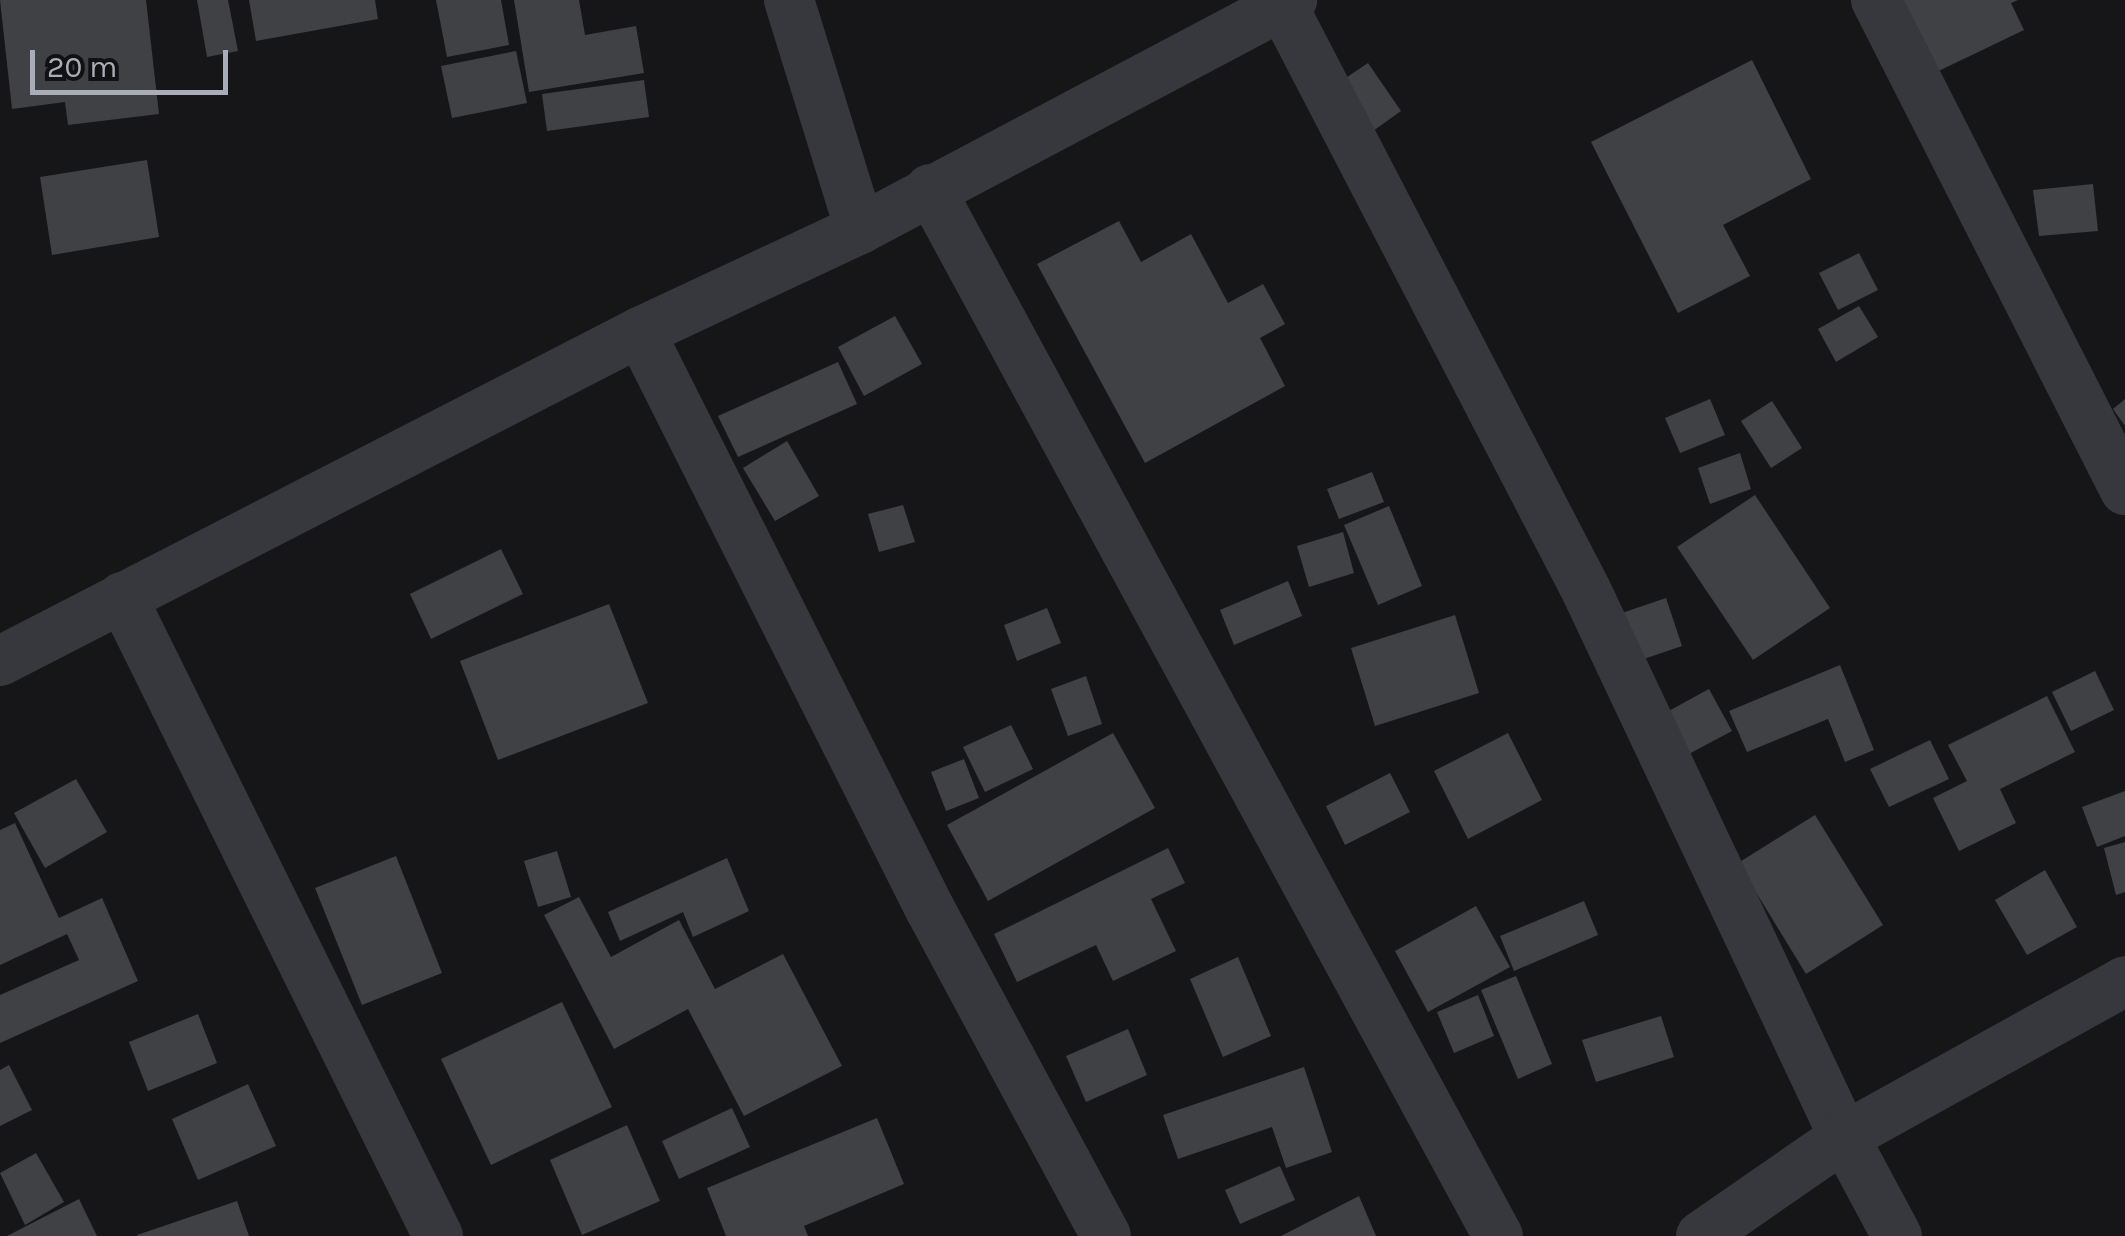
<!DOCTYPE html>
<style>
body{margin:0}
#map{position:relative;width:2125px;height:1236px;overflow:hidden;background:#161618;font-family:Karla,sans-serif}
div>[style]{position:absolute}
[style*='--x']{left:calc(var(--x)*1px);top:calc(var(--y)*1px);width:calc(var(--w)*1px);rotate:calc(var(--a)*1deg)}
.building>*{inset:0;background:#404145}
.minor>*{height:50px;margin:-25px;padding:0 25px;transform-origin:25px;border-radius:25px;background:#37383d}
span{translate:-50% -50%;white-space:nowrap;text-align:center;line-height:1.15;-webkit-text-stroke:10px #111113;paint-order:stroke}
.scale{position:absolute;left:30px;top:50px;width:198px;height:45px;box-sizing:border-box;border:5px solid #a8adb8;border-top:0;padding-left:12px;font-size:30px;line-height:35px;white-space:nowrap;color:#a8adb8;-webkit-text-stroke:8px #111113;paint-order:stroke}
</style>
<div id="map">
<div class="building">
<div style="clip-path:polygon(0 0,146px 0,159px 114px,68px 125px,65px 102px,12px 109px)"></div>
<div style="clip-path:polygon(197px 0,228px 0,238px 51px,207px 57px)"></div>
<div style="clip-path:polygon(249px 0,375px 0,378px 19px,256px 41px)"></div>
<div style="clip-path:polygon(436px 0,501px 0,509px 45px,447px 57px)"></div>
<div style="clip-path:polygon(514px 0,579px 0,585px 35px,636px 26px,644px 73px,529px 92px)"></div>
<div style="clip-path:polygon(1885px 0,2018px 0,2011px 3px,2024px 30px,1922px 79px)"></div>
<div style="clip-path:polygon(516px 51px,527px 103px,452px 118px,441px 66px)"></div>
<div style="clip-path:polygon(1752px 60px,1811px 179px,1723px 225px,1750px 276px,1678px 313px,1591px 142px)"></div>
<div style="clip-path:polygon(1368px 63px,1401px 111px,1359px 141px,1325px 92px)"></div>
<div style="clip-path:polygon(644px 80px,649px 117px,547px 131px,542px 94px)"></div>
<div style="clip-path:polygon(147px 160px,159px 237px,52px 255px,40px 177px)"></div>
<div style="clip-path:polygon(2093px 184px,2098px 231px,2039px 236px,2033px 190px)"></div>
<div style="clip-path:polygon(1119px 221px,1141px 262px,1191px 234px,1228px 303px,1263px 284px,1285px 324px,1260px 338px,1285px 386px,1145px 463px,1037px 264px)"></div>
<div style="clip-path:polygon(1859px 253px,1878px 290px,1838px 310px,1819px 273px)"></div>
<div style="clip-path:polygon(1859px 306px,1878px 337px,1836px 362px,1818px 329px)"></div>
<div style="clip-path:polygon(895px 316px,922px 364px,864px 396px,838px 347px)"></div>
<div style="clip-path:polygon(838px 362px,857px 404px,738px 457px,718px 416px)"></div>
<div style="clip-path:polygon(1710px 399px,1725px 435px,1680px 453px,1665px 418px)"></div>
<div style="clip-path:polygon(2125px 399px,2125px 426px,2113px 409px)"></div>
<div style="clip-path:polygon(1772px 401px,1802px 448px,1771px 468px,1741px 421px)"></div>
<div style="clip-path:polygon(787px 441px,819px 496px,775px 521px,743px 468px)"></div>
<div style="clip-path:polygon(1740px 453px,1751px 489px,1710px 504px,1698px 468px)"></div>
<div style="clip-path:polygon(1372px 472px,1384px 502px,1339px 519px,1327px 489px)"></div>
<div style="clip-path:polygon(1755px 495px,1830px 608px,1753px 660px,1677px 547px)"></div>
<div style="clip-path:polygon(903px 505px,915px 542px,879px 552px,868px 514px)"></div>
<div style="clip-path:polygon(1389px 506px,1422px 586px,1378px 605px,1344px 525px)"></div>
<div style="clip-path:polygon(1343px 532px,1354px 573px,1309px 587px,1297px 546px)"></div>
<div style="clip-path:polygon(501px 549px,523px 594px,431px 639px,410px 594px)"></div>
<div style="clip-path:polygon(1288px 581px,1302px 616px,1234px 645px,1220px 610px)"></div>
<div style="clip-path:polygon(1666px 598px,1682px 646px,1632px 663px,1616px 615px)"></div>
<div style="clip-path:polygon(609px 604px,648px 703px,498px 760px,460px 661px)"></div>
<div style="clip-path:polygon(1047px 608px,1061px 643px,1017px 661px,1004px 625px)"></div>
<div style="clip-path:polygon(1455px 615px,1479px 693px,1375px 726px,1351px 648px)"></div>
<div style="clip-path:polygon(1840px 665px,1874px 750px,1845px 762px,1828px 719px,1747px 752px,1729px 711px)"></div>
<div style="clip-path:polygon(2095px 671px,2114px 710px,2071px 731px,2052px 692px)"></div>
<div style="clip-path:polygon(1086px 676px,1102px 724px,1068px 736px,1051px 689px)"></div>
<div style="clip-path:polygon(1709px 689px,1732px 731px,1687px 755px,1665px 713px)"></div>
<div style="clip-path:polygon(2047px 696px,2075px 752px,2000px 789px,2016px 823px,1959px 851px,1933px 798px,1967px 781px,1948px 745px)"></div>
<div style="clip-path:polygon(1011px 725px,1033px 769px,985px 792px,963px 747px)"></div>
<div style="clip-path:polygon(1113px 733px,1155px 808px,988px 901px,947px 825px)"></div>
<div style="clip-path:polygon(1508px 733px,1542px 800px,1468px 839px,1434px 771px)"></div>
<div style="clip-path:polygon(1930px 740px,1949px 779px,1889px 807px,1870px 769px)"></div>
<div style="clip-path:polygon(964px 759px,979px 798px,946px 811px,931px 772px)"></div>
<div style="clip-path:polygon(1390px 773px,1410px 812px,1345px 845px,1326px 806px)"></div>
<div style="clip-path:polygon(76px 779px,107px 832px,45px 868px,14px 813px)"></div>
<div style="clip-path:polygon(2125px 791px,2125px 836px,2097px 847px,2082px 807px)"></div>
<div style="clip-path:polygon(1815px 815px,1883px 925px,1806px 974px,1738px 863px)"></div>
<div style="clip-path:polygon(15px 823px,59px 918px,102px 898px,138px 981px,0 1043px,0 995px,79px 960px,67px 934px,0 965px,0 830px)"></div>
<div style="clip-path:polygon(2125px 842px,2125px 892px,2116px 895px,2104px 848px)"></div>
<div style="clip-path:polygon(1168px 848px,1185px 883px,1151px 899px,1176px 951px,1113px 981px,1096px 945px,1017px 982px,994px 934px)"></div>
<div style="clip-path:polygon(557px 851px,571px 897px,538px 907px,524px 861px)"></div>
<div style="clip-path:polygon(396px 856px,442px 973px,362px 1005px,315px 888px)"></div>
<div style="clip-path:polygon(727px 858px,749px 911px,693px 937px,683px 912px,620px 941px,608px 912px)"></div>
<div style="clip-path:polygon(2045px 870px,2077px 927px,2027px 955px,1995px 900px)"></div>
<div style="clip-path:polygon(579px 897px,611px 957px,679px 920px,715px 989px,783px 954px,842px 1066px,744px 1116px,688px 1009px,614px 1049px,544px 915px)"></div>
<div style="clip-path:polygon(1584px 901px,1598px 935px,1514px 971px,1500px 936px)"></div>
<div style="clip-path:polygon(1476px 906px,1510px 967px,1428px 1012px,1395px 951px)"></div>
<div style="clip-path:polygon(1238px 957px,1271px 1036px,1223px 1057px,1190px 979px)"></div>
<div style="clip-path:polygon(1516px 976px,1552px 1064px,1518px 1079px,1481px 990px)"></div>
<div style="clip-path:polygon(1478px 995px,1494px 1036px,1454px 1053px,1437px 1012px)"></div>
<div style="clip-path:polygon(562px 1002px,612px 1107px,491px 1165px,441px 1059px)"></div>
<div style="clip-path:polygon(198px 1014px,217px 1063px,148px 1091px,129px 1042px)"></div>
<div style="clip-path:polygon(1661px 1016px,1674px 1057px,1596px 1082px,1582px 1040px)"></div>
<div style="clip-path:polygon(1128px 1029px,1147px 1075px,1086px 1102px,1066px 1056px)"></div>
<div style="clip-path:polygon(9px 1065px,32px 1110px,0 1126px,0 1070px)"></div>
<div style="clip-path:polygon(1304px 1067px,1332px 1152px,1286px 1168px,1272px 1127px,1178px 1159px,1163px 1115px)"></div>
<div style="clip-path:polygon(248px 1084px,276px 1146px,198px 1180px,172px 1119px)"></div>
<div style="clip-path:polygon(732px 1108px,750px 1147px,679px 1179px,662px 1141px)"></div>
<div style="clip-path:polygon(877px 1118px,904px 1184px,804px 1226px,808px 1236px,726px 1236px,707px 1188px)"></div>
<div style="clip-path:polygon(627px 1125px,660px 1201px,582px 1235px,550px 1160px)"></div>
<div style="clip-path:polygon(36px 1153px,64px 1202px,25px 1225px,0 1173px)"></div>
<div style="clip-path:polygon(1280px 1166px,1295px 1200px,1240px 1224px,1225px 1190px)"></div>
<div style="clip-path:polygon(1359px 1196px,1376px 1236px,1281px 1236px)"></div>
<div style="clip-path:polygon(79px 1199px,97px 1236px,7px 1236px)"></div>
<div style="clip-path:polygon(237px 1201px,249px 1236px,137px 1236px,137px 1235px)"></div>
</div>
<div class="minor">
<div style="--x:789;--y:0;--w:240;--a:72.8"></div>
<div style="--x:1876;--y:0;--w:550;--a:63.06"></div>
<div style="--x:1282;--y:5;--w:659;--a:62.54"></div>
<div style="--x:1586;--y:590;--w:605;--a:64.75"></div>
<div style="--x:1844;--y:1137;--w:112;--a:61.8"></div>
<div style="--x:930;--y:189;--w:1191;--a:61.52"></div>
<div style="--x:640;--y:332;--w:646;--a:63.32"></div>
<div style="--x:930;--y:909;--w:371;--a:61.7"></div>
<div style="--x:122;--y:597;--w:713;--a:63.69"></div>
<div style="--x:0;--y:661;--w:720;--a:-27.21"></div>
<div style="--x:640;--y:332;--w:243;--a:-25.1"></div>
<div style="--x:860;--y:229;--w:489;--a:-27.9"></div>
<div style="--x:1701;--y:1236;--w:174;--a:-34.7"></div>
<div style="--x:1844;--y:1137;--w:321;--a:-29"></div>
</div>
<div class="scale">20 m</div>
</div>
